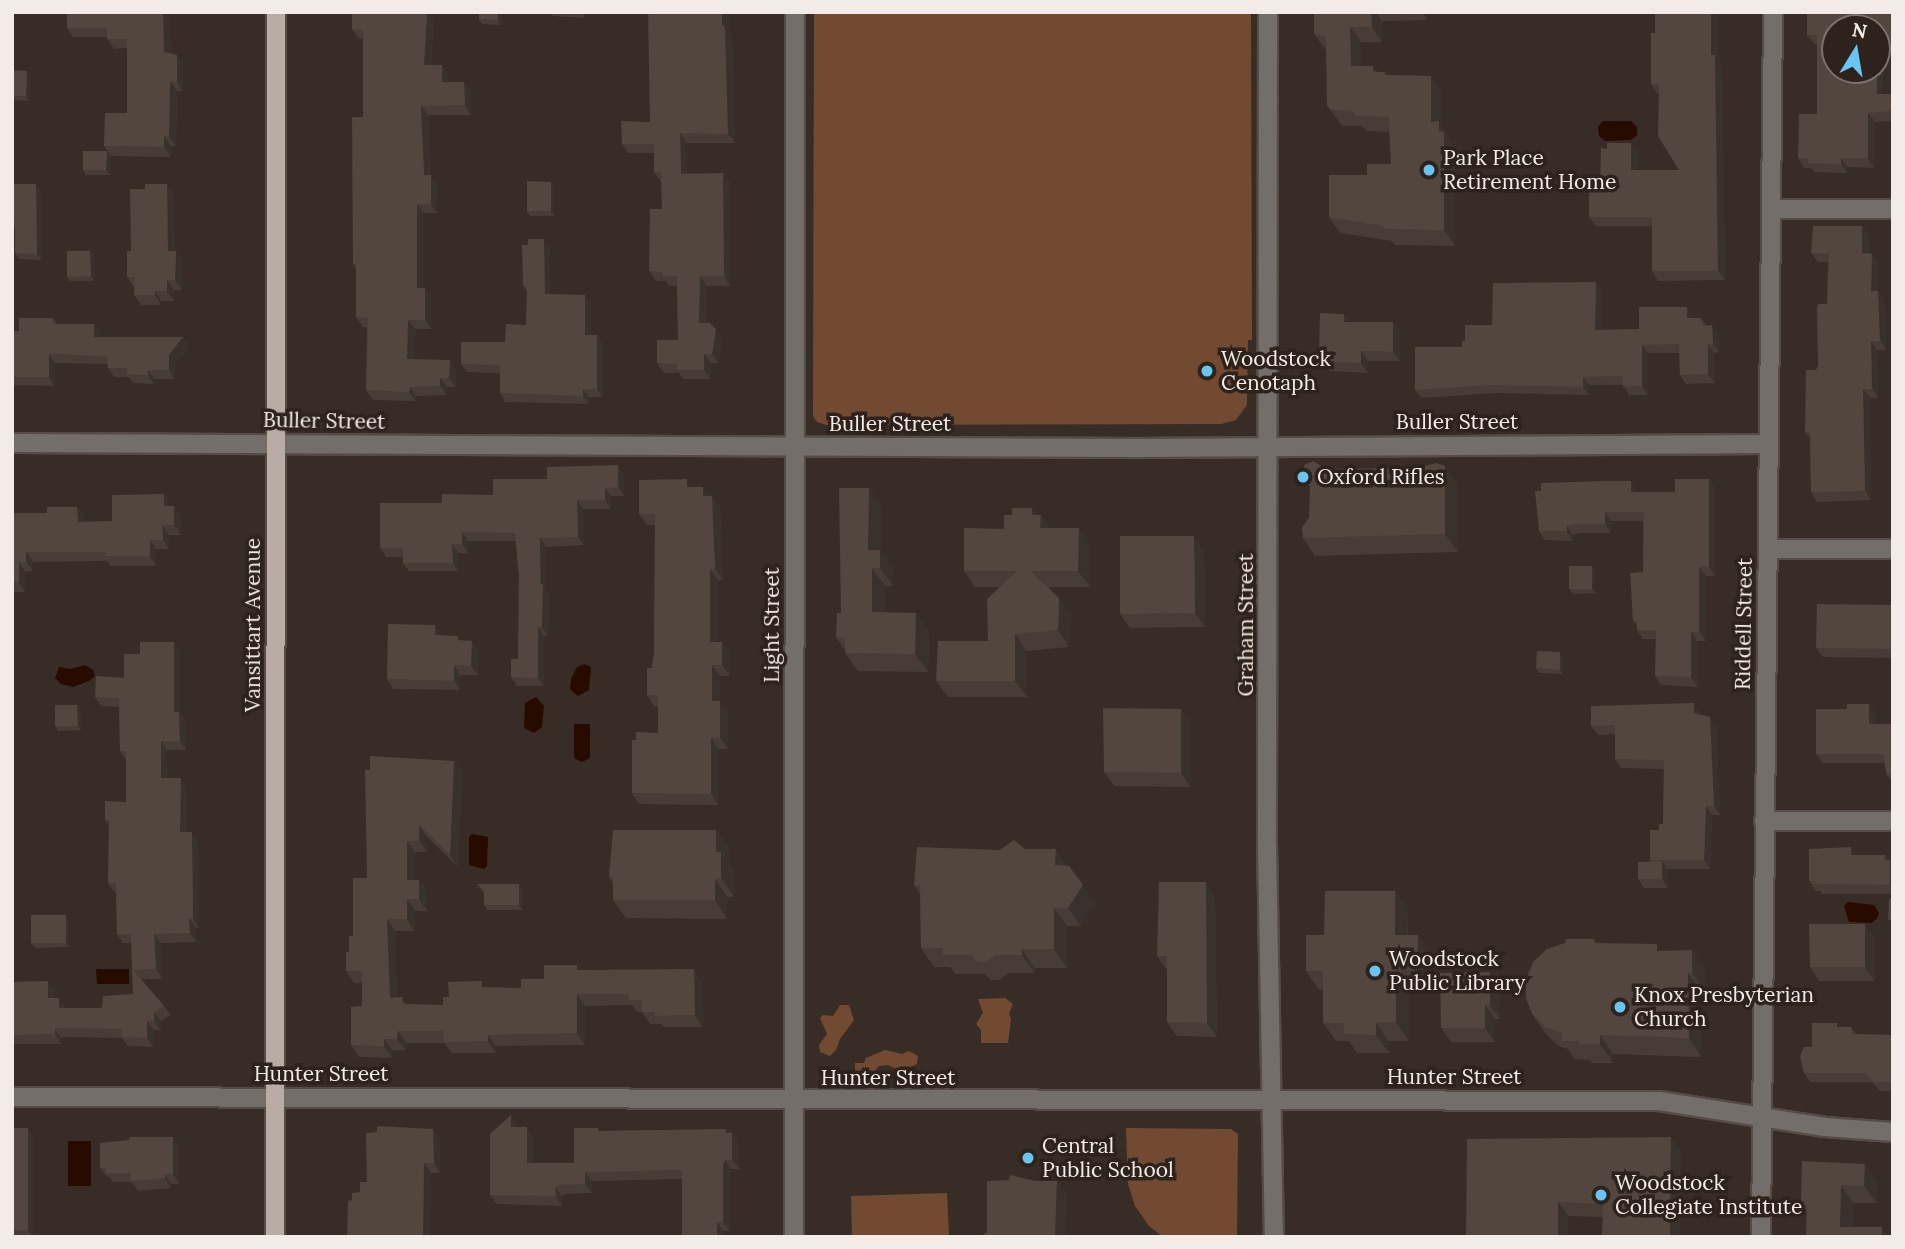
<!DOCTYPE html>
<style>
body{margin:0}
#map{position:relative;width:1905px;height:1249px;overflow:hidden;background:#382c26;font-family:Lora,serif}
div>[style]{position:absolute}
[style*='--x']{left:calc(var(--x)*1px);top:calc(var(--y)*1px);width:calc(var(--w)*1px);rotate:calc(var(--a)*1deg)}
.green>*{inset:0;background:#724a32}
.water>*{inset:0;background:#270a00}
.roads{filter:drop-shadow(2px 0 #564b45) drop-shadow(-2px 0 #564b45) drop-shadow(0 2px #564b45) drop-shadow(0 -2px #564b45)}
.minor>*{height:18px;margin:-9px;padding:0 9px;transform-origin:9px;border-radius:9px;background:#746e6a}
.primary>*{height:18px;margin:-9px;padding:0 9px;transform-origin:9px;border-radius:9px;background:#b8aca5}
.wall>*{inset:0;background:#473c36}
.shaded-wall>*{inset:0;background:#39312c}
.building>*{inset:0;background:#52463f}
.dots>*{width:19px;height:19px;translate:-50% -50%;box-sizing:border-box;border:4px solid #2d221c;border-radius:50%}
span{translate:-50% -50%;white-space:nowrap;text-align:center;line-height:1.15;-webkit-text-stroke:7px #2d221c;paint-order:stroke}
.poi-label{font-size:21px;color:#f3ebe7}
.left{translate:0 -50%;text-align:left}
.street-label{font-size:21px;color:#f3ebe7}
.frame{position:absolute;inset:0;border:14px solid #f3ebe7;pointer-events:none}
.north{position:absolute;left:1821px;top:14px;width:70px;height:70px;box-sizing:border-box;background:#2d221c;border:2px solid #7c726d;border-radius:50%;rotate:11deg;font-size:19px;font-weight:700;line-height:28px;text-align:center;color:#f3ebe7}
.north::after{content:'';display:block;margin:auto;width:24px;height:32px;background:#68c4f0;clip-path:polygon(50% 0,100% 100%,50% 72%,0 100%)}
</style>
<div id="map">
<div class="green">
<div style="clip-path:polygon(814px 12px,1251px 12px,1252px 340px,1248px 340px,1247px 405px,1236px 420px,1221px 424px,826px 425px,817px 422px,813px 416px)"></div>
<div style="clip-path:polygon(1005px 998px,1013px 1004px,1009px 1014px,1011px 1019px,1008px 1043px,981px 1043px,981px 1030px,976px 1024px,983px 1013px,978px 999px)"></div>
<div style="clip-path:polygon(840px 1005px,849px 1005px,854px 1020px,840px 1039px,836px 1050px,830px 1056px,820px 1052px,819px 1045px,827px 1034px,820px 1018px,823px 1015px,833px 1016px)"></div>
<div style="clip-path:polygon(885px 1050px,902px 1054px,909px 1051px,918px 1056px,917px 1064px,901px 1071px,888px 1065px,879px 1066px,873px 1073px,855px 1073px,855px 1063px,864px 1063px,866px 1058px)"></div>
<div style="clip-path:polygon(1126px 1128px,1231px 1129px,1238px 1134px,1237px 1237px,1163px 1237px,1149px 1226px,1135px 1206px,1128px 1184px)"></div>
<div style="clip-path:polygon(947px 1193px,949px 1237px,852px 1237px,851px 1196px)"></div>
</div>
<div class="water">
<div style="clip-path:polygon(1603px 121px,1631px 121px,1637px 127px,1637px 135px,1631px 140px,1605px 141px,1599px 136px,1598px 127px)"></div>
<div style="clip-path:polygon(584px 664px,591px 667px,589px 690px,578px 696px,570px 689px,571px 679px,577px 667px)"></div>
<div style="clip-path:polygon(85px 665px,93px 670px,95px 676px,89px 681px,73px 687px,61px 684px,55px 678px,59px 667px,71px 669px)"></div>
<div style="clip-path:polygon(536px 697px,544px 706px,542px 727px,534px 733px,524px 728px,525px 703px)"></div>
<div style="clip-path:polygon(574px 724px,590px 724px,590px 758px,582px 762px,574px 758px)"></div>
<div style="clip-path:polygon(472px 834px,488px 837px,487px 866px,484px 869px,469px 865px,469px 837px)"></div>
<div style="clip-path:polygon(1848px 902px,1874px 905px,1879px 913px,1877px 918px,1872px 923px,1849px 922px,1844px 906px)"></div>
<div style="clip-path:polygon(96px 969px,129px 969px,129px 984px,97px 984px)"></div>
<div style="clip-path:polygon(68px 1141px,91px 1141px,91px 1186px,68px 1186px)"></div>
</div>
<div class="roads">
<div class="minor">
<div style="--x:1268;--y:12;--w:831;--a:90.07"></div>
<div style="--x:1267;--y:843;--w:394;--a:89"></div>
<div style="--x:1772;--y:209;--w:121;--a:0"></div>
<div style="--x:12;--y:443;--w:1123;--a:0.26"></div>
<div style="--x:1135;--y:448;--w:633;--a:-0.36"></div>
<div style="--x:1768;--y:549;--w:125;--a:0"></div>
<div style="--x:1764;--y:821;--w:129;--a:0"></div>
<div style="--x:12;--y:1097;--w:1647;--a:0.14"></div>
<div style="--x:1659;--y:1101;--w:168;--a:8.9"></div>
<div style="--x:1825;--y:1127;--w:68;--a:4.2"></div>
<div style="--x:794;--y:1237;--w:1225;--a:-89.95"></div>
<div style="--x:1761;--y:1237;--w:1225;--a:-89.44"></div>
</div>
<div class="primary">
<div style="--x:275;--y:1237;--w:1225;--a:-89.95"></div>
</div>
</div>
<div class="wall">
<div style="clip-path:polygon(67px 12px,169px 12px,171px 53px,183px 64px,183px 91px,177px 91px,176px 146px,171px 146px,171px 157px,111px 156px,104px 146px,127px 113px,127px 48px,114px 49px,107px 39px,107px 37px,73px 37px,67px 28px)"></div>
<div style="clip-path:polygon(352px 12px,434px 12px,431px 65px,442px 65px,448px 74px,448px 82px,464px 82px,471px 91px,471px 115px,428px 115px,430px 175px,437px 184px,437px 213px,424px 213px,424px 288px,431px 297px,431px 329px,415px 329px,414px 359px,456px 369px,456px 387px,447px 387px,447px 395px,416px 396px,416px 401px,373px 400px,366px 390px,367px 327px,363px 327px,356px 317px,356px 269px,353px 264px,363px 117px,363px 39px,358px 38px,352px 29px)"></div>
<div style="clip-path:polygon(479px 12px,502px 12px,501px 25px,482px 24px,479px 19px)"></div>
<div style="clip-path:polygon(550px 12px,584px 12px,584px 18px,553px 16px)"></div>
<div style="clip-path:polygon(1314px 12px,1427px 12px,1427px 20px,1382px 21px,1382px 42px,1361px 42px,1361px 66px,1387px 75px,1431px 76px,1441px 91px,1441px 125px,1449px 137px,1449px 139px,1455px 147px,1455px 246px,1395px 245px,1392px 241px,1340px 233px,1329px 217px,1367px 175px,1391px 164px,1389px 132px,1367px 131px,1362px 126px,1342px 126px,1327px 105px,1326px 50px,1325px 49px,1314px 34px)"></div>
<div style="clip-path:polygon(1893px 12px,1893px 49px,1883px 49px,1883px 94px,1893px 96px,1893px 121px,1875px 122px,1874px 168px,1847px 167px,1847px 173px,1814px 172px,1811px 168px,1804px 168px,1798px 158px,1817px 114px,1817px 44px,1814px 44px,1807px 35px)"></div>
<div style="clip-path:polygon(729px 32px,732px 36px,735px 143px,686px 143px,687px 173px,730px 182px,730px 286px,707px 286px,706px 323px,722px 339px,719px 363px,711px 363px,711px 379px,683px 379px,679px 373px,664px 373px,657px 363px,678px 340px,677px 286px,669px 286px,666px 281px,656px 281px,649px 271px,662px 209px,661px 182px,654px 172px,654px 153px,628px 153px,622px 144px,650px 122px)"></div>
<div style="clip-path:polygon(1718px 58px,1722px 64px,1725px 280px,1658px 281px,1652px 271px,1652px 226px,1596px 226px,1589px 217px,1600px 189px,1607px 149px,1631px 143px,1638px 152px,1638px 170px,1679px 170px,1659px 93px,1657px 93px,1651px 84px)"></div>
<div style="clip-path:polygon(12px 70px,27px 71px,30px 75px,29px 101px,12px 100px)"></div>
<div style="clip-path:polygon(107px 151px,110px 155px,110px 175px,86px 175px,83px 170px)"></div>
<div style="clip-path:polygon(12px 184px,41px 190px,42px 260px,19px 259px,15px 253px,15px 229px,12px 229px)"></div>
<div style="clip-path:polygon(167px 184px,173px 193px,175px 251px,182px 261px,182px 290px,174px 290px,174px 301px,161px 301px,161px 305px,141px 305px,134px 295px,134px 287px,127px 277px,131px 251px,145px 189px)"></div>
<div style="clip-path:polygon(554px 186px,554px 216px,530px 216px,527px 211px)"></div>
<div style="clip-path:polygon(1862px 226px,1869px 235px,1869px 253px,1872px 254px,1879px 263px,1878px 291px,1885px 300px,1886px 350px,1877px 350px,1878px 398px,1870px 398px,1871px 500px,1817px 502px,1811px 492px,1810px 438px,1805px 432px,1816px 370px,1818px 366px,1827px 304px,1828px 262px,1818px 262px,1811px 253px)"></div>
<div style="clip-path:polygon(550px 248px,550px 294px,585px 295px,591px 304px,591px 335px,597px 335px,603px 344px,603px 397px,589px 397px,589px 404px,505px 402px,500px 393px,500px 373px,467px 372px,461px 364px,505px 342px,526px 325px,527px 291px,523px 286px)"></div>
<div style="clip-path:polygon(90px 251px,94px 255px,94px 281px,70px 281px,67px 277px)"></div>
<div style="clip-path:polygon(1596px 282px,1602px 291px,1602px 330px,1639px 329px,1693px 315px,1693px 318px,1701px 318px,1707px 326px,1712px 325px,1718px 334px,1719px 352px,1714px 353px,1715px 383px,1686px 384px,1680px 375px,1679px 353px,1648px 353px,1648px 395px,1629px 395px,1623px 385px,1589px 385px,1589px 395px,1496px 393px,1422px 398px,1415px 390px,1462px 347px,1465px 341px,1492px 325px)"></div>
<div style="clip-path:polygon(53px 318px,57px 324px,94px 324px,100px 332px,100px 337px,183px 337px,189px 346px,175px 364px,175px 379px,154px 379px,154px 384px,133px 383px,129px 377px,114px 377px,108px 368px,108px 364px,55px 363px,55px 386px,12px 385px,12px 331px,19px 331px)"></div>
<div style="clip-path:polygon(1350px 322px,1393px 322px,1400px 332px,1400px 361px,1368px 361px,1368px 373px,1329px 371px,1323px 362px,1323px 356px,1319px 351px)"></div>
<div style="clip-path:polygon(1325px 469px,1458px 485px,1458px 552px,1315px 556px,1303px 538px)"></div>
<div style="clip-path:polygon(624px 474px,624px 496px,611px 496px,611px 509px,583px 509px,584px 545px,546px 547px,546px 588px,549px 593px,548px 636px,544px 636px,544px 686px,517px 686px,511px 677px,518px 659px,519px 576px,516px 541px,468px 541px,468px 553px,458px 553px,458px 571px,409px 571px,403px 563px,403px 557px,386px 557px,380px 548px,442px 503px,493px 495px,547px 479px)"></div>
<div style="clip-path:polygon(1709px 479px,1715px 488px,1715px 576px,1706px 576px,1706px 641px,1697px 641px,1698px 687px,1661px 685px,1655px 676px,1656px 639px,1643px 639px,1637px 630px,1637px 625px,1633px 621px,1643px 572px,1643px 521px,1611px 521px,1611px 533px,1581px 533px,1573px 535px,1573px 541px,1545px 540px,1539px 531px,1637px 491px,1637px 492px,1675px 492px)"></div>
<div style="clip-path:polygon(692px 487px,703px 487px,709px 496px,712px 496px,720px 507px,723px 580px,718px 580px,718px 642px,722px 642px,730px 653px,730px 676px,720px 676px,719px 701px,728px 712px,728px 749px,718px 749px,718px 805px,639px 804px,632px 793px,636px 740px,658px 733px,658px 706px,654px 706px,647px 695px,654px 653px,655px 525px,647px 525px,639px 514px)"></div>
<div style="clip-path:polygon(869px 488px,882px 507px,881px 551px,893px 568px,893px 586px,885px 586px,885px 612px,929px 631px,928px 672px,858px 671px,845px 653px,845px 650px,836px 637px)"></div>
<div style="clip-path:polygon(164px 494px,170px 504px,170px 506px,174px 506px,181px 516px,181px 535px,169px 535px,169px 549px,156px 549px,156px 566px,110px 566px,107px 561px,33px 562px,33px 571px,25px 572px,25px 592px,12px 592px,12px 513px,47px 513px,77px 507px,84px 516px,84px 522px,112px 521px)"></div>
<div style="clip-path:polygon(1032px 508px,1037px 515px,1050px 528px,1079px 528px,1090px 544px,1090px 587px,1048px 587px,1071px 615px,1069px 647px,1026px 651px,1027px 697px,948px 697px,936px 681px,988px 641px,999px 587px,975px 587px,964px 571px,1004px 529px,1012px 515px)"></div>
<div style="clip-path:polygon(1204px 550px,1205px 627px,1130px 628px,1120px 614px)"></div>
<div style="clip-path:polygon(1595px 570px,1595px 593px,1573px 594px,1569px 589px)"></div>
<div style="clip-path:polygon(1893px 605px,1893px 658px,1823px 657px,1816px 648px)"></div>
<div style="clip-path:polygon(435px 625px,442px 635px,461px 640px,478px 650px,478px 675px,460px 675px,460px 690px,393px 689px,387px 679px)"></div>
<div style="clip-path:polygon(174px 642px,180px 651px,180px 713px,186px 721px,186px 750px,167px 750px,167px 778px,187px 787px,187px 832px,198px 841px,199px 928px,196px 928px,196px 942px,161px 943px,162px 979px,141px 979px,164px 1006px,171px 1015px,161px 1021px,161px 1030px,154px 1030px,153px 1047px,128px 1046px,122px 1038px,65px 1037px,61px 1038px,61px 1044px,12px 1044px,12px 982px,48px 981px,54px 990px,54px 998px,65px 1008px,102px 1008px,133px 994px,131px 943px,123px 943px,117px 934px,116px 892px,114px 892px,108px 883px,109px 825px,105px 820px,126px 802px,126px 760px,120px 751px,119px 707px,101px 706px,95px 697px,124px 678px,140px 654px)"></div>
<div style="clip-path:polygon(1563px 657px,1563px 674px,1539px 673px,1536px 668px)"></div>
<div style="clip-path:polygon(77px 705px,81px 710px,81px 730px,58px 731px,55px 726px)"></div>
<div style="clip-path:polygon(1181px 709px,1191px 723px,1191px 787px,1114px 786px,1104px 772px)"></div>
<div style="clip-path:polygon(1847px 709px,1876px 713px,1876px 724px,1893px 724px,1893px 783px,1887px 775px,1884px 763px,1823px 763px,1816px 754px)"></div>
<div style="clip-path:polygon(1700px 712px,1700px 714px,1716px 725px,1720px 815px,1712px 815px,1710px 869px,1667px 869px,1668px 888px,1644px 888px,1638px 879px,1650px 862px,1650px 860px,1659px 830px,1663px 824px,1664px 769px,1621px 768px,1615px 759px,1615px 734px,1598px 735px,1591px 726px)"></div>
<div style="clip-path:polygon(454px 761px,462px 773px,458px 867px,427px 837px,427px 852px,415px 852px,415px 880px,419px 880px,427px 892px,427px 911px,415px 911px,415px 931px,395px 931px,397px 997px,407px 1004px,443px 1005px,449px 997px,486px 988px,521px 988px,544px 979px,580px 970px,702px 981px,703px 1027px,664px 1027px,661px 1024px,650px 1024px,642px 1012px,637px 1012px,632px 1005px,585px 1006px,585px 1045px,496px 1046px,496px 1053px,452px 1053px,444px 1043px,406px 1043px,406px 1050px,392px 1050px,392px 1058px,359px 1057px,351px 1045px,362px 1006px,362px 983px,354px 983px,346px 971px,353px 936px,367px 878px)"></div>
<div style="clip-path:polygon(716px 830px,729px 848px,729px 863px,734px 870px,734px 897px,727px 897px,727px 919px,626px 918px,613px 900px,613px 884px,609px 877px)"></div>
<div style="clip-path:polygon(1025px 849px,1069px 866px,1096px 904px,1081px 926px,1067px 926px,1067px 968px,1035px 968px,1035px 973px,1009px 973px,998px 980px,991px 980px,984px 974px,955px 974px,950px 967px,934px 967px,921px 948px,920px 894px,914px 885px,1000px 850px)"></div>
<div style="clip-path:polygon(1856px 855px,1885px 855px,1890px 860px,1893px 864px,1893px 894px,1822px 894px,1820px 891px,1816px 891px,1809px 881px)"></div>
<div style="clip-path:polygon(477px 884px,519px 884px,523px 889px,523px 910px,487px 910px,484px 905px,484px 893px)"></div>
<div style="clip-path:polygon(1395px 891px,1408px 909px,1408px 935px,1418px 935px,1431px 953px,1430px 988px,1409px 989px,1409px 1041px,1388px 1041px,1389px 1053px,1357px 1053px,1349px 1041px,1336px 1041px,1323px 1023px,1323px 990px,1319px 990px,1306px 971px,1324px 935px)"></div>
<div style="clip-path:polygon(1215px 896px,1217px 1037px,1177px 1036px,1167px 1022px,1167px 970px,1157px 956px)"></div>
<div style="clip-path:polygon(66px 915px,69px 920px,69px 947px,35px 948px,31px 943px)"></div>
<div style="clip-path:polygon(1875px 938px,1875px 981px,1819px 981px,1810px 967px)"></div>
<div style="clip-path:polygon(1593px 939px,1596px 943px,1662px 951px,1705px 969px,1705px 991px,1701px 991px,1701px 1057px,1613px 1054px,1613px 1063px,1592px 1063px,1590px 1060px,1575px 1059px,1568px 1049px,1558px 1046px,1545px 1033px,1532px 1014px)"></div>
<div style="clip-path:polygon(1500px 986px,1500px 1019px,1495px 1019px,1495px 1042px,1451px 1042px,1441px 1028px)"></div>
<div style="clip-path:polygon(1840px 1027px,1851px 1027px,1856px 1034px,1893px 1035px,1893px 1091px,1880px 1091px,1872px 1082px,1810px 1082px,1804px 1073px)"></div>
<div style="clip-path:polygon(517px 1124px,517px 1127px,533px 1137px,533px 1163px,574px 1163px,600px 1131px,726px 1129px,738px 1142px,739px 1169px,731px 1169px,730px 1173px,730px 1231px,723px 1231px,723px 1237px,682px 1237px,682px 1179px,592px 1181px,592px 1193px,565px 1194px,562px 1196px,562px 1206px,497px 1204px,490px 1195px)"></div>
<div style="clip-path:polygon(12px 1128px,33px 1136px,33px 1237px,12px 1237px)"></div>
<div style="clip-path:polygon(173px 1137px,179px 1147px,179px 1184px,171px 1184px,171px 1188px,138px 1191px,132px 1182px,113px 1182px,110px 1177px,107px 1177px,100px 1168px)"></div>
<div style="clip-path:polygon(440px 1139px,440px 1173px,431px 1173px,430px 1237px,347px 1237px,352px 1200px,360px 1192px)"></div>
<div style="clip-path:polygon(1681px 1151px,1603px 1217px,1568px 1216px,1466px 1237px)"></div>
<div style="clip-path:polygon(1802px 1161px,1877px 1182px,1877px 1203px,1853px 1203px,1806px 1237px,1807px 1213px,1801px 1205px)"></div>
</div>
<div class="shaded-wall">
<div style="clip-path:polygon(163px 12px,169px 12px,171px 62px,164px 52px)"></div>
<div style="clip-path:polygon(427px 12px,434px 12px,430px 74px,424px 65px)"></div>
<div style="clip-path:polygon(498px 12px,502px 12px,501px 25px,498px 20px)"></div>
<div style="clip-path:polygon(722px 12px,729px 12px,729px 32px,732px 36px,735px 143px,728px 134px)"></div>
<div style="clip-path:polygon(1371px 12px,1376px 12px,1382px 21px,1382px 42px,1372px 27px)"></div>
<div style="clip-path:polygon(1422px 12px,1427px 12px,1427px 20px)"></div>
<div style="clip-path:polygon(1711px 12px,1718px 12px,1718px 58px,1722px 64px,1725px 280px,1718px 271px,1711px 55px)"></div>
<div style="clip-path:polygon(1350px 27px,1361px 42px,1362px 81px,1351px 66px)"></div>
<div style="clip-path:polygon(1877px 40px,1883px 49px,1883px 103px,1877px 94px)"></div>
<div style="clip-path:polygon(177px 55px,183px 64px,183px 91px,177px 82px)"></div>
<div style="clip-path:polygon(442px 65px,448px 74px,448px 91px,442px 82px)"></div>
<div style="clip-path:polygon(27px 71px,30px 75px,29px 101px,26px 96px)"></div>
<div style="clip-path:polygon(1431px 76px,1441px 91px,1441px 125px,1449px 137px,1449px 139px,1455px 147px,1455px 246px,1444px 230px,1431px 122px)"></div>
<div style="clip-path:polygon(170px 81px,177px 91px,176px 146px,169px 137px)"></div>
<div style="clip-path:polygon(464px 82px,471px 91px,471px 115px,465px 105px)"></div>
<div style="clip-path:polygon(1891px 94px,1893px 96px,1893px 113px,1891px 111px)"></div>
<div style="clip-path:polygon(421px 106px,428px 115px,430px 184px,424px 175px)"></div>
<div style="clip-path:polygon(1868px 113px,1875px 122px,1874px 168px,1868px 158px)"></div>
<div style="clip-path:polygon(680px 133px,686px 143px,687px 183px,681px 174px)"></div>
<div style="clip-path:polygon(164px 136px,171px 146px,171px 157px,164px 147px)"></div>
<div style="clip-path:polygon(1631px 143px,1638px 152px,1638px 179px,1631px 170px)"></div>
<div style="clip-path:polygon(107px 151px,110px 155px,110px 175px,106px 170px)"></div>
<div style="clip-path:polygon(1841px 158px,1847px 167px,1847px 173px,1841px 164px)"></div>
<div style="clip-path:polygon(723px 173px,730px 182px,730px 286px,724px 276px)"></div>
<div style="clip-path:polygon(431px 175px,437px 184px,437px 213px,431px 204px)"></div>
<div style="clip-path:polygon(551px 182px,554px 186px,554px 216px,551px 211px)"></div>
<div style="clip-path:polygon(36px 184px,41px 190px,42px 260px,37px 254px)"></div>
<div style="clip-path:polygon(167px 184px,173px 193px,175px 261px,168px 251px)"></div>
<div style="clip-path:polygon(417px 204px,424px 213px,424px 297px,417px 288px)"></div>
<div style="clip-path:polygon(1862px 226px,1869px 235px,1869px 263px,1862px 253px)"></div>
<div style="clip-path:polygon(544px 239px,550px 248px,550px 302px,545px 294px)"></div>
<div style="clip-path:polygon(90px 251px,94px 255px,94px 281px,91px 276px)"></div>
<div style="clip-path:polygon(176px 251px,182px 261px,182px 290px,175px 280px)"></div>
<div style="clip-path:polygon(1872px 254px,1879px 263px,1878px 301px,1871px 291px)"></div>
<div style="clip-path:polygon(700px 276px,707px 286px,706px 332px,699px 323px)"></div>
<div style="clip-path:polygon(167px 280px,174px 290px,174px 301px,167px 291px)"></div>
<div style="clip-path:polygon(1596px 282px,1602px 291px,1602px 339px,1595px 330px)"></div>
<div style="clip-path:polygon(425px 288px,431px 297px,431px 329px,425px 320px)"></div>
<div style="clip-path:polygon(155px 291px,161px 301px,161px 305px,155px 295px)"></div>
<div style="clip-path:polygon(1878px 291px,1885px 300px,1886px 350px,1880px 341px)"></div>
<div style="clip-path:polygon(585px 295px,591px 304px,591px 344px,585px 335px)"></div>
<div style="clip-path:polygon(1687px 307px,1693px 315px,1693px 327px,1687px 318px)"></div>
<div style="clip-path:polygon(1344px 314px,1351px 323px,1344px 322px)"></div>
<div style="clip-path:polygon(408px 320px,415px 329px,414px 368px,407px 359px)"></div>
<div style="clip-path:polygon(1393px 322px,1400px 332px,1400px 361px,1393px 352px)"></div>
<div style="clip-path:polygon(94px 324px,100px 332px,100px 346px,94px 337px)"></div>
<div style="clip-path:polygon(1712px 325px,1718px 334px,1719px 352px,1713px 344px)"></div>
<div style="clip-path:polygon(716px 329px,722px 339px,719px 363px,712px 354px)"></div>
<div style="clip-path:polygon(597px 335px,603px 344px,603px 397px,597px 389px)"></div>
<div style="clip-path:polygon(183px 337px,189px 346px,175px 364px,175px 379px,169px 370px,169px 355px)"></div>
<div style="clip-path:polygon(1871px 341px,1877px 350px,1878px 398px,1872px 389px)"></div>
<div style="clip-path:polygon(1708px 344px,1714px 353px,1715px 383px,1708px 374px)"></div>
<div style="clip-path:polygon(1642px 345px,1648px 353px,1648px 395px,1642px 386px)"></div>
<div style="clip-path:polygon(1361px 351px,1368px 361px,1368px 373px,1361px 363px)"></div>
<div style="clip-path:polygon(49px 354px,55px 363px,55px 386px,49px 377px)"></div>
<div style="clip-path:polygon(704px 354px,711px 363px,711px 379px,704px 370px)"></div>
<div style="clip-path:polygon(450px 360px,456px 369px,456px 387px,449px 378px)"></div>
<div style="clip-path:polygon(148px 370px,154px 379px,154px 384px,148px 375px)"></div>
<div style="clip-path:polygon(1583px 377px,1589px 385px,1589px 395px,1583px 387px)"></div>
<div style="clip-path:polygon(440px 378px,447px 387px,447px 395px,440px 386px)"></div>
<div style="clip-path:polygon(410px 387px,416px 396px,416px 401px,409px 392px)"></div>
<div style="clip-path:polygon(583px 389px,589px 397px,589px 404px,583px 396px)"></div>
<div style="clip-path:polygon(1863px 389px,1870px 398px,1871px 500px,1865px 491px)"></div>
<div style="clip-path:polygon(618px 465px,624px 474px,624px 496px,618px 487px)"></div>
<div style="clip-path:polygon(1445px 466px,1458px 485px,1458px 552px,1445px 534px)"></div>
<div style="clip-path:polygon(1709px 479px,1715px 488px,1715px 576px,1709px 567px)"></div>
<div style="clip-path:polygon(1631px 481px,1637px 491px,1637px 501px,1631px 492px)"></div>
<div style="clip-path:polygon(703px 487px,711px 498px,703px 496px)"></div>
<div style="clip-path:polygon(605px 488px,611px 496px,611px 509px,605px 500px)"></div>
<div style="clip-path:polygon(869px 488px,882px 507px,881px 551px,893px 568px,893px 586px,868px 550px)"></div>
<div style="clip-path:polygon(164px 494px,170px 504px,170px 516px,164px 506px)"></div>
<div style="clip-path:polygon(712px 496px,720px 507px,723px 580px,715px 569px)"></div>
<div style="clip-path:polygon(577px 500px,583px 509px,584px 545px,578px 537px)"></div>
<div style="clip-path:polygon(174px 506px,181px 516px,181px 535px,174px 525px)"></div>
<div style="clip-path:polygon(77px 507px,84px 516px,84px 531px,78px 522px)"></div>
<div style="clip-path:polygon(1032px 508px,1041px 520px,1041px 515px,1053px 531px,1052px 544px,1032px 515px)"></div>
<div style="clip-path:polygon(1605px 512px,1611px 521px,1611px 533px,1605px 524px)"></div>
<div style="clip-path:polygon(162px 525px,169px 535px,169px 549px,163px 540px)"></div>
<div style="clip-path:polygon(1567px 526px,1573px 535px,1573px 541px,1567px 531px)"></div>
<div style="clip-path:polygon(1079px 528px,1090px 544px,1090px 587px,1078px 571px)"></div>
<div style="clip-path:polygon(462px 532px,468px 541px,468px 553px,462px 544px)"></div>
<div style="clip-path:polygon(1194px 536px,1204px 550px,1205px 627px,1195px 613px)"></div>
<div style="clip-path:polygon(540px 538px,546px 547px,546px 588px,549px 593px,548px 636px,542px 627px)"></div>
<div style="clip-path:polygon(150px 540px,156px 549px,156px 566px,150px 556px)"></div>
<div style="clip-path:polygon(452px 544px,458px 553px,458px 571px,453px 563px)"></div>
<div style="clip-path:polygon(26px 552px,33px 562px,33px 571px,26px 562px)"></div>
<div style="clip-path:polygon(19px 562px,25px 572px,25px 592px,19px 583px)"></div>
<div style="clip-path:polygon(1592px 566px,1595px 570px,1595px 593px,1592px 589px)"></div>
<div style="clip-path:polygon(1699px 567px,1706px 576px,1706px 641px,1699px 632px)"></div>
<div style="clip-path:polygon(872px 568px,885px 586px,885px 631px,872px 612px)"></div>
<div style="clip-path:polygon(710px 569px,718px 580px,718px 653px,710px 642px)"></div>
<div style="clip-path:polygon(1059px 598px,1071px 615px,1069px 647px,1058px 630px)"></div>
<div style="clip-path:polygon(916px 613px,929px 631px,928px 672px,915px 654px)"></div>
<div style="clip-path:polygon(435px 625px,442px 634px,441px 644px,435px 635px)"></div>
<div style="clip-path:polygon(538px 627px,544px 636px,544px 686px,538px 678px)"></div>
<div style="clip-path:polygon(1691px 632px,1697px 641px,1698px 687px,1691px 677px)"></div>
<div style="clip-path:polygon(1015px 634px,1026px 651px,1027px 697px,1015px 681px)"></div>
<div style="clip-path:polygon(472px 641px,478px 650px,478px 675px,471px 666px)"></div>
<div style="clip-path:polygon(174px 642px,180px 651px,180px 713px,186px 721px,186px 750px,180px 741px,174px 712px)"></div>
<div style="clip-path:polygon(722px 642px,730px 653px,730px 676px,722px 665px)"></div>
<div style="clip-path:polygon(1560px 652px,1563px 657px,1563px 674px,1560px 670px)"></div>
<div style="clip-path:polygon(454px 665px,460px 675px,460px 690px,454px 681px)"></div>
<div style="clip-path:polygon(712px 665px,720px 676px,719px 712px,712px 701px)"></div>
<div style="clip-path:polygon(720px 701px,728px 712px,728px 749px,720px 738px)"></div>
<div style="clip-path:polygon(1694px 703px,1700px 712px,1700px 722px,1694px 713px)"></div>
<div style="clip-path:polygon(1869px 704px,1876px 713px,1876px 733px,1869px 724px)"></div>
<div style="clip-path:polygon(77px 705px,81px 710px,81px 730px,78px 726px)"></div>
<div style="clip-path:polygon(1181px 709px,1191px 723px,1191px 787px,1181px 773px)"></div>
<div style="clip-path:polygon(1710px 717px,1716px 725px,1720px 815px,1714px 806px)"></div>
<div style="clip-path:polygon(711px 737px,718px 749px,718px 805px,711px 794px)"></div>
<div style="clip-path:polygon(161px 741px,167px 750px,168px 787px,161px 778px)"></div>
<div style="clip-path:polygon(454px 761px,462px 773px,458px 867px,450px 855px)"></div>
<div style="clip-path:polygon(181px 778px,187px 787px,187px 841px,180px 832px)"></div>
<div style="clip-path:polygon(1706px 806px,1712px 815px,1710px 869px,1704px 860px)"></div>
<div style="clip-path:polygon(419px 825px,427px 837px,427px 852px,419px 841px)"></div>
<div style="clip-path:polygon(716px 830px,729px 848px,729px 863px,734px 870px,734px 897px,721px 878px,716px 852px)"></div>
<div style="clip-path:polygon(192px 832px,198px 841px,199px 928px,193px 919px)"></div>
<div style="clip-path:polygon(407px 841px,415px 852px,415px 892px,407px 880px)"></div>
<div style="clip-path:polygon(1851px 847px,1857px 856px,1851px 855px)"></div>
<div style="clip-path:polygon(1056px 849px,1068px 868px,1055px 865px)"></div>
<div style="clip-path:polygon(1885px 855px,1893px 864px,1893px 889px,1890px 885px)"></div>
<div style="clip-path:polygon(1662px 861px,1668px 870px,1668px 888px,1662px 879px)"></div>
<div style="clip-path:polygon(715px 879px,727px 897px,727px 919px,715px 900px)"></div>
<div style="clip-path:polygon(419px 880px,427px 892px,427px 911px,419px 899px)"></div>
<div style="clip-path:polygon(1206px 882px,1215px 896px,1217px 1037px,1207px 1023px)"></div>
<div style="clip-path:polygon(519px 884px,523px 889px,523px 910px,519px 905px)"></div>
<div style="clip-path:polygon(1083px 885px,1096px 904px,1081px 926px,1068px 908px)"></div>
<div style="clip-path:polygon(1395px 891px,1408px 909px,1407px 953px,1395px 935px)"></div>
<div style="clip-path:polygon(407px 899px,415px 911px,415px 931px,407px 919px)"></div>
<div style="clip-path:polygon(1054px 908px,1067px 926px,1067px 968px,1054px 949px)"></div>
<div style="clip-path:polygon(66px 915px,69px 920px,69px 947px,66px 943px)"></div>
<div style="clip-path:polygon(189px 919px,196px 928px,196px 942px,190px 933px)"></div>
<div style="clip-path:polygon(387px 919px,395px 931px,398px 1009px,390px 998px)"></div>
<div style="clip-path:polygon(1865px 924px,1875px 938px,1875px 981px,1865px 967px)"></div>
<div style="clip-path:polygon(154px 934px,161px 943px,162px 979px,156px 969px)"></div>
<div style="clip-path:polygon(1418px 935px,1431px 953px,1430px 988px,1417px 970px)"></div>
<div style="clip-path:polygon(1022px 949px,1035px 968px,1035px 973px,1022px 955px)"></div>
<div style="clip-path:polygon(1692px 950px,1705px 969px,1705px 991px,1692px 973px)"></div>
<div style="clip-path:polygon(694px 969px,702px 981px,703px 1027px,695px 1015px)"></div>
<div style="clip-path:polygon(1396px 970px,1409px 989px,1409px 1041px,1396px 1022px)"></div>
<div style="clip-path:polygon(1490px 972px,1500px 986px,1500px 1019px,1490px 1005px)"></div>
<div style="clip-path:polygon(1688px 973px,1701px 991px,1701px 1057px,1689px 1038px)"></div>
<div style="clip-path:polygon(48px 981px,54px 990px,54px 1007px,48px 998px)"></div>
<div style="clip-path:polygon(577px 994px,585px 1006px,585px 1045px,577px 1033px)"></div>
<div style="clip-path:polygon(59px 998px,65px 1007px,65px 1017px,59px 1008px)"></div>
<div style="clip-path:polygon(1485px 1005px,1495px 1019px,1495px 1042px,1485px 1028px)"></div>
<div style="clip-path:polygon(154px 1012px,161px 1021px,161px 1030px,154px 1021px)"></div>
<div style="clip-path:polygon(147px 1021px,154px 1030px,153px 1047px,147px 1038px)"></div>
<div style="clip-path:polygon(1376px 1022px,1388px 1041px,1389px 1053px,1376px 1035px)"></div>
<div style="clip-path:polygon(55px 1029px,61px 1038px,61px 1044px,55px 1034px)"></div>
<div style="clip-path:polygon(398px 1031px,406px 1043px,406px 1050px,397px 1039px)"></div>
<div style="clip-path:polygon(488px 1035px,496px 1046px,496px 1053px,488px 1041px)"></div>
<div style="clip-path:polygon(1600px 1035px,1613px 1054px,1613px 1063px,1600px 1044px)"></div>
<div style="clip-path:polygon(384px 1039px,392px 1050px,392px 1058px,384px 1046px)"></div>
<div style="clip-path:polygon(511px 1115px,517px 1124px,517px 1137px,511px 1127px)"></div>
<div style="clip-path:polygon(527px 1127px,533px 1137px,533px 1172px,527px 1163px)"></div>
<div style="clip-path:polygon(28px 1128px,33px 1136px,33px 1237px,28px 1230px)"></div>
<div style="clip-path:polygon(433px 1129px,440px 1139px,440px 1173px,434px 1163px)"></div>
<div style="clip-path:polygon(726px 1129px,732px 1138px,732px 1133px,738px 1142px,739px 1169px,732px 1160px,726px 1133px)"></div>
<div style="clip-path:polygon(173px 1137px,179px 1147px,179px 1184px,173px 1174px)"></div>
<div style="clip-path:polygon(1671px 1137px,1681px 1151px,1680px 1237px,1670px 1237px)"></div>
<div style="clip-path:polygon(725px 1160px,731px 1169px,730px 1173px,730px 1231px,723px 1222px,723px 1164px)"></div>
<div style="clip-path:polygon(424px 1163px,431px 1173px,430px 1237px,423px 1237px)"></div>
<div style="clip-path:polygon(1865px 1164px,1877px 1182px,1877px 1203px,1864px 1186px)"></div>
<div style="clip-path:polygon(585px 1172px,592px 1181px,592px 1193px,585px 1184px)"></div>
<div style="clip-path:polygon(164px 1174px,171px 1184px,171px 1188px,165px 1178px)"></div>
<div style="clip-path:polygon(1057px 1181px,1067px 1195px,1066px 1237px,1057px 1237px,1055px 1235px)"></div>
<div style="clip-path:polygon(1841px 1185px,1853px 1203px,1853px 1237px,1840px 1227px)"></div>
<div style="clip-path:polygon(555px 1187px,562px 1196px,562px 1206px,556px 1196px)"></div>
<div style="clip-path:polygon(1558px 1202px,1568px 1216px,1568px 1237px,1558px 1237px)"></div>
<div style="clip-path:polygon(717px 1222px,723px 1231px,723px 1237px,717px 1237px)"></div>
<div style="clip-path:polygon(1882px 1227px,1889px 1237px,1882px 1237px)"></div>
</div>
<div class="building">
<div style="clip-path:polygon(67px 12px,163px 12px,164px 52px,177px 55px,177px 82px,170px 81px,169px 137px,164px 136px,164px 147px,104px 146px,105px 113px,127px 113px,127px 39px,107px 39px,107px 28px,67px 28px)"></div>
<div style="clip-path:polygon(352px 12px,427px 12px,424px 65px,442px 65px,442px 82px,464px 82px,465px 105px,421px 106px,424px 175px,431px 175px,431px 204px,417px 204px,417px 288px,425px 288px,425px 320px,408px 320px,407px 359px,450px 360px,449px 378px,440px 378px,440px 386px,410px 387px,409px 392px,366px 390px,368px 318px,356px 317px,356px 264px,353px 264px,352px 117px,363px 117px,363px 30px,352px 29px)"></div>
<div style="clip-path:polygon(479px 12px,498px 12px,498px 20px,479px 19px)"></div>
<div style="clip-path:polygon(648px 12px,722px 12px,722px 25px,725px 27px,728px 134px,680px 133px,681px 174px,723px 173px,724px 276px,700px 276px,699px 323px,710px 323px,716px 329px,712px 354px,704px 354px,704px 370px,677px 370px,677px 364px,657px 363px,657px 340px,678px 340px,677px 276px,663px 276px,663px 272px,649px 271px,650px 209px,662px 209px,661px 172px,654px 172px,654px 144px,622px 144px,621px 121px,650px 122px)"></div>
<div style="clip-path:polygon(1314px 12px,1371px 12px,1372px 27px,1350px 27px,1351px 66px,1373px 66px,1373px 72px,1385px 72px,1385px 75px,1431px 76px,1431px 122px,1439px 121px,1439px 131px,1444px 132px,1444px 230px,1384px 229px,1382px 226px,1329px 217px,1329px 175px,1367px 175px,1367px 164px,1391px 164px,1389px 117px,1356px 116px,1351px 111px,1331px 110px,1327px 105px,1326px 37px,1314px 34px)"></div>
<div style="clip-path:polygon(1655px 12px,1711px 12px,1711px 55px,1715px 55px,1718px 271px,1652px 271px,1652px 217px,1589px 217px,1589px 189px,1600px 189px,1601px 148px,1607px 149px,1607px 143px,1631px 143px,1631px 170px,1679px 170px,1658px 136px,1659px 84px,1651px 84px,1651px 33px,1655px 33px)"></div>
<div style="clip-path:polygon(1807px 12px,1893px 12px,1893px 40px,1877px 40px,1877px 28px,1835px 28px,1835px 70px,1877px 70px,1877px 94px,1891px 94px,1891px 111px,1868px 113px,1868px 158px,1841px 158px,1841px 164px,1808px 163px,1808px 158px,1798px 158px,1799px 114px,1817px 114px,1817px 35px,1807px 35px)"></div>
<div style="clip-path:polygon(12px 70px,27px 71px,26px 96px,12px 96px)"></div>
<div style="clip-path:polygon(83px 151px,107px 151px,106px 170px,83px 170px)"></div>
<div style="clip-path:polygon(527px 181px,551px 182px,551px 211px,527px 211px)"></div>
<div style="clip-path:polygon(12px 184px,36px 184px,37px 254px,15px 253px,15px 223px,12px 223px)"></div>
<div style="clip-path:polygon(145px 184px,167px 184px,168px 251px,176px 251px,175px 280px,167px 280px,167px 291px,155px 291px,155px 295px,134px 295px,135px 277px,127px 277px,127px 251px,131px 251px,130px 189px,145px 189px)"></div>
<div style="clip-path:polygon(1813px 226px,1862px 226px,1862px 253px,1872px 254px,1871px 291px,1878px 291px,1880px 341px,1871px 341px,1872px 389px,1863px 389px,1865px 491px,1811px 492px,1810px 432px,1805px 432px,1806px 370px,1816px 370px,1818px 366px,1817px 308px,1818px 304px,1827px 304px,1829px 253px,1811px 253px)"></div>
<div style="clip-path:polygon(528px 239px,544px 239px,545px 294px,585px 295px,585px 335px,597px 335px,597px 389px,583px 389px,583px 396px,500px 393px,500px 365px,461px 364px,461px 342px,505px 342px,506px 324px,526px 325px,527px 286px,523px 286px,522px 245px,528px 245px)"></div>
<div style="clip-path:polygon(67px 251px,90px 251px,91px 276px,67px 277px)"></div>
<div style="clip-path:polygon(1596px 282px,1595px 330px,1639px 329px,1639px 307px,1687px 307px,1687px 318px,1701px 318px,1702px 326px,1712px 325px,1713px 344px,1708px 344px,1708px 374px,1680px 375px,1679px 344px,1642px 345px,1642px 386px,1623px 387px,1623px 376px,1583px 377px,1583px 387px,1490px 385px,1415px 390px,1415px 347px,1462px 347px,1462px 341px,1465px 341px,1465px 325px,1492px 325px,1493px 283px)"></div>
<div style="clip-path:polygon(1320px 313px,1344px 314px,1344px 322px,1393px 322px,1393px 352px,1361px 351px,1361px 363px,1323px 362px,1323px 351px,1319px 351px)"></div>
<div style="clip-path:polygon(19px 318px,53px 318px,53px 324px,94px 324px,94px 337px,183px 337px,169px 355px,169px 370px,148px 370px,148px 375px,127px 374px,127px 368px,108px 368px,107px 356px,49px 354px,49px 377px,12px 377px,12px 331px,19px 331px)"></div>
<div style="clip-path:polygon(1314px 461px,1325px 469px,1418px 468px,1436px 463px,1445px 466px,1445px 534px,1303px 538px,1302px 527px,1309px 518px,1310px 487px,1302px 473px,1305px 464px)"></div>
<div style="clip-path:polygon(618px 465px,618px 487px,605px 488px,605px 500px,577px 500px,578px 537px,540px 538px,540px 584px,543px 584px,542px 627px,538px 627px,538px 678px,511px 677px,511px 659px,518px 659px,519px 576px,515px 533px,462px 532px,462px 544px,452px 544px,453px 563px,403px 563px,403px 548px,380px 548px,380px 503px,442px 503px,442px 494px,493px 495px,493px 479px,547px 479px,547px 467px)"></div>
<div style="clip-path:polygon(687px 479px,687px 487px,703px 487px,703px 496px,712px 496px,715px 569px,710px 569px,710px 642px,722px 642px,722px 665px,712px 665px,712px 701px,720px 701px,720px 738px,711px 737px,711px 794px,632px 793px,632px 740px,636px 740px,636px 732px,658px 733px,658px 695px,647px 695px,647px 668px,652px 668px,654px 653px,655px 514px,639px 514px,639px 480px)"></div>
<div style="clip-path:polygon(1675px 479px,1709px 479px,1709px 567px,1699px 567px,1699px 632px,1691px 632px,1691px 677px,1655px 676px,1656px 630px,1637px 630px,1637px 621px,1633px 621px,1630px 573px,1643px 572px,1644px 512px,1605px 512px,1605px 524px,1574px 524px,1567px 526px,1567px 531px,1539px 531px,1535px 491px,1541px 491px,1541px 483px,1603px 481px,1631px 481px,1631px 492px,1675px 492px)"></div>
<div style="clip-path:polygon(839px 488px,869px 488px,868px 550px,880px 550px,880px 568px,872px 568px,872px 612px,916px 613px,915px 654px,845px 653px,845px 638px,836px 637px,837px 613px,841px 613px)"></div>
<div style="clip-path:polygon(164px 494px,164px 506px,174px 506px,174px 525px,162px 525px,163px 540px,150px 540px,150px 556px,104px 556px,106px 552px,26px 552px,26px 562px,19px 562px,19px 583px,12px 582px,12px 513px,47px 513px,47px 507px,77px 507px,78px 522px,112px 521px,112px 495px)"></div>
<div style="clip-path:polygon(1012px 508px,1032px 508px,1032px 515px,1041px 515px,1040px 528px,1079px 528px,1078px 571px,1030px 571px,1059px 598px,1058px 630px,1015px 634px,1015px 681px,936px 681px,938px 641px,988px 641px,987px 599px,1017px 571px,964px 571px,964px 528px,1004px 529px,1004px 515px,1012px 515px)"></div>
<div style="clip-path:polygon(1120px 536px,1194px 536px,1195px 613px,1120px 614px)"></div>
<div style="clip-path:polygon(1569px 566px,1592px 566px,1592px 589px,1569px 589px)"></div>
<div style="clip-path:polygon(1817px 604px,1893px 605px,1893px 649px,1816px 648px)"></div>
<div style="clip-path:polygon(388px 624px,435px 625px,435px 635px,458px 636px,458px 640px,472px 641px,471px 666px,454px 665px,454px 681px,387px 679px)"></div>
<div style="clip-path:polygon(140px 642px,174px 642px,174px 712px,179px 712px,180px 741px,161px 741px,161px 778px,181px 778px,180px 832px,192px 832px,193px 919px,189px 919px,190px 933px,154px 934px,156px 969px,133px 970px,164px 1006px,154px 1012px,154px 1021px,147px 1021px,147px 1038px,122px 1037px,122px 1029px,59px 1028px,55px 1029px,55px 1034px,12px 1035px,12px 982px,48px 981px,48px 998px,59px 998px,59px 1008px,102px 1008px,103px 996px,133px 994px,131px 934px,117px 934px,116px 883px,108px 883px,109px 820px,105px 820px,105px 801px,126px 802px,126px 751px,120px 751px,119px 698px,95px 697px,96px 676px,124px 678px,124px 654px,140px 654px)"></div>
<div style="clip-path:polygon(1537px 651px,1560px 652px,1560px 670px,1536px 668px)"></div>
<div style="clip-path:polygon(1694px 703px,1694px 713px,1710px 717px,1714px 806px,1706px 806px,1704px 860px,1650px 860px,1650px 830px,1659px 830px,1659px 824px,1663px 824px,1664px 760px,1615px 759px,1615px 725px,1591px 726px,1591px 706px)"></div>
<div style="clip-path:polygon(1847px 704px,1869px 704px,1869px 724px,1893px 724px,1893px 775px,1887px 775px,1883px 754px,1816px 754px,1816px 709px,1847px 709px)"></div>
<div style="clip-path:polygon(55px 705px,77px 705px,78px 726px,55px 726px)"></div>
<div style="clip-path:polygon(1103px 708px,1181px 709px,1181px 773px,1104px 772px)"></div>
<div style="clip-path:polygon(370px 756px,454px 761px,450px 855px,419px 825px,419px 841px,407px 841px,407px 880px,419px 880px,419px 899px,407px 899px,407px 919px,387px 919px,390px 998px,403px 997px,402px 1004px,443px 1005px,443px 997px,449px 997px,448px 982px,482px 981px,482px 987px,521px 988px,521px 979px,544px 979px,544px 965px,577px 965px,577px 970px,694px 969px,695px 1015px,655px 1016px,655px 1012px,642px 1012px,642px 1000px,629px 1000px,628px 994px,577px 994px,577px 1033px,488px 1035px,488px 1041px,444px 1042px,443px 1031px,398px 1031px,397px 1039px,384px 1039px,384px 1046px,351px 1045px,351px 1007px,362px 1006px,362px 971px,346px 971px,346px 952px,349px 952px,349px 936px,353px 936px,353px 878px,367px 878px,365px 770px,370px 770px)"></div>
<div style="clip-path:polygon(613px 830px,716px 830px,716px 852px,721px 852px,721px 878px,715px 879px,715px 900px,613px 900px,613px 878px,609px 877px)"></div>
<div style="clip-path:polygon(1014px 840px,1025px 849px,1056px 849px,1055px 865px,1069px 866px,1083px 885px,1068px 908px,1054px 908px,1054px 949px,1022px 949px,1022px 955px,996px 955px,985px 962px,978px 962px,971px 955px,943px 955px,943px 948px,921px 948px,920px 885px,914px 885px,917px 847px,1000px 850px)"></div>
<div style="clip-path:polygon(1851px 847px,1851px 855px,1885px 855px,1885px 860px,1890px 860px,1890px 885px,1815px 884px,1815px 881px,1809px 881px,1809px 849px)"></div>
<div style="clip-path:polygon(1662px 861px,1662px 879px,1638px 879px,1638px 862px)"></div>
<div style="clip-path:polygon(1159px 882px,1206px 882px,1207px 1023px,1167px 1022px,1167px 956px,1157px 956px)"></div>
<div style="clip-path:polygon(477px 884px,519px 884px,519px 905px,484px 905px,484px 891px)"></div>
<div style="clip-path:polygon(1325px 891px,1395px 891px,1395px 935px,1418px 935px,1417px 970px,1396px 970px,1396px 1022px,1376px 1022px,1376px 1035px,1344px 1034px,1344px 1023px,1323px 1023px,1323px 971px,1306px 971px,1306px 935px,1324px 935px)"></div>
<div style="clip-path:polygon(1889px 899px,1893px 899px,1893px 920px,1888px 920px)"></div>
<div style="clip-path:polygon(31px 915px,66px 915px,66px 943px,31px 943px)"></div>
<div style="clip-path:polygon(1809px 924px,1865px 924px,1865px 967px,1810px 967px)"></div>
<div style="clip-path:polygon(1566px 939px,1593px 939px,1595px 943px,1657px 944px,1657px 951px,1692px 950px,1692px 973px,1688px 973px,1689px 1038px,1600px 1035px,1600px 1044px,1579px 1044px,1579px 1041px,1562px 1041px,1562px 1033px,1545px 1027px,1532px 1014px,1526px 998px,1526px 979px,1533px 962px,1547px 949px,1565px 943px)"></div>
<div style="clip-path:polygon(1490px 972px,1490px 1005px,1485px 1005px,1485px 1028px,1441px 1028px,1440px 973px)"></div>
<div style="clip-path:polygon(1812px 1023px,1837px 1023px,1837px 1027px,1851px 1027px,1851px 1034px,1893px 1035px,1893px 1082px,1874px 1082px,1865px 1073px,1804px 1073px,1800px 1056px,1804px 1047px,1812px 1047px)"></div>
<div style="clip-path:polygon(511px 1115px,511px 1127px,527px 1127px,527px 1163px,574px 1163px,574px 1128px,598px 1128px,598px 1131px,726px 1129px,726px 1133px,732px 1133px,732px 1160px,725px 1160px,723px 1164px,723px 1222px,717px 1222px,717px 1237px,682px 1237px,682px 1170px,585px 1172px,585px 1184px,559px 1185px,555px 1187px,556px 1196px,490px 1195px,490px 1134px)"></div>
<div style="clip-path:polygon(377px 1126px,433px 1129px,434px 1163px,424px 1163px,423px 1237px,347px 1237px,348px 1201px,352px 1200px,352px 1193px,360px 1192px,360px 1182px,367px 1182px,366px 1133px,377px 1132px)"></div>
<div style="clip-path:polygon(12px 1128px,28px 1128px,28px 1230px,12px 1230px)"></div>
<div style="clip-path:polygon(130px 1137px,173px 1137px,173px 1174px,164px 1174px,165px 1178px,131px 1181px,131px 1173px,106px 1173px,106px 1168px,100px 1168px,100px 1143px,129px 1140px)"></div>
<div style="clip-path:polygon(1671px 1137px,1670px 1237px,1602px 1237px,1603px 1204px,1558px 1202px,1558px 1237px,1466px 1237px,1467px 1139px)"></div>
<div style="clip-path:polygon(1802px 1161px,1865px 1164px,1864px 1186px,1841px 1185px,1840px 1227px,1882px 1227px,1882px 1237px,1806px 1237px,1807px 1205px,1801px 1205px)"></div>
<div style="clip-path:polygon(1010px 1175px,1036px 1181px,1057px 1181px,1055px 1235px,1063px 1235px,1063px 1237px,983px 1237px,983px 1235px,987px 1232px,987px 1181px,1009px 1180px)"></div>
</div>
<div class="dots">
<div style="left:1429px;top:170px;background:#68c4f0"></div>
<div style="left:1207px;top:371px;background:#68c4f0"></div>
<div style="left:1303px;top:477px;background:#68c4f0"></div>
<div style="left:1375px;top:971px;background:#68c4f0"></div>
<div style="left:1620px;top:1007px;background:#68c4f0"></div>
<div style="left:1028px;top:1158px;background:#68c4f0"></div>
<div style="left:1601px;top:1195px;background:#68c4f0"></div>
</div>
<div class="poi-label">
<span class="left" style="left:1443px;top:170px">Park Place<br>Retirement Home</span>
<span class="left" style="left:1221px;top:371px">Woodstock<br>Cenotaph</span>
<span class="left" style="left:1317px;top:477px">Oxford Rifles</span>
<span class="left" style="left:1389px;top:971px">Woodstock<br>Public Library</span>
<span class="left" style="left:1634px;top:1007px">Knox Presbyterian<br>Church</span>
<span class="left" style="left:1042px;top:1158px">Central<br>Public School</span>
<span class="left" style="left:1615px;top:1195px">Woodstock<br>Collegiate Institute</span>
</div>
<div class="street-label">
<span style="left:324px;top:421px;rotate:1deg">Buller Street</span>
<span style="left:1457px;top:422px">Buller Street</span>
<span style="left:890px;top:424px">Buller Street</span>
<span style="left:1744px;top:624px;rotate:-89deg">Riddell Street</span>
<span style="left:253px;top:625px;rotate:-90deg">Vansittart Avenue</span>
<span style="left:772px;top:625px;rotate:-90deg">Light Street</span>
<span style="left:1246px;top:625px;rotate:-90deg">Graham Street</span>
<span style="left:321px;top:1074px">Hunter Street</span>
<span style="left:1454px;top:1077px">Hunter Street</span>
<span style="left:888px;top:1078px">Hunter Street</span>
</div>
<div class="frame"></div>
<div class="north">N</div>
</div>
